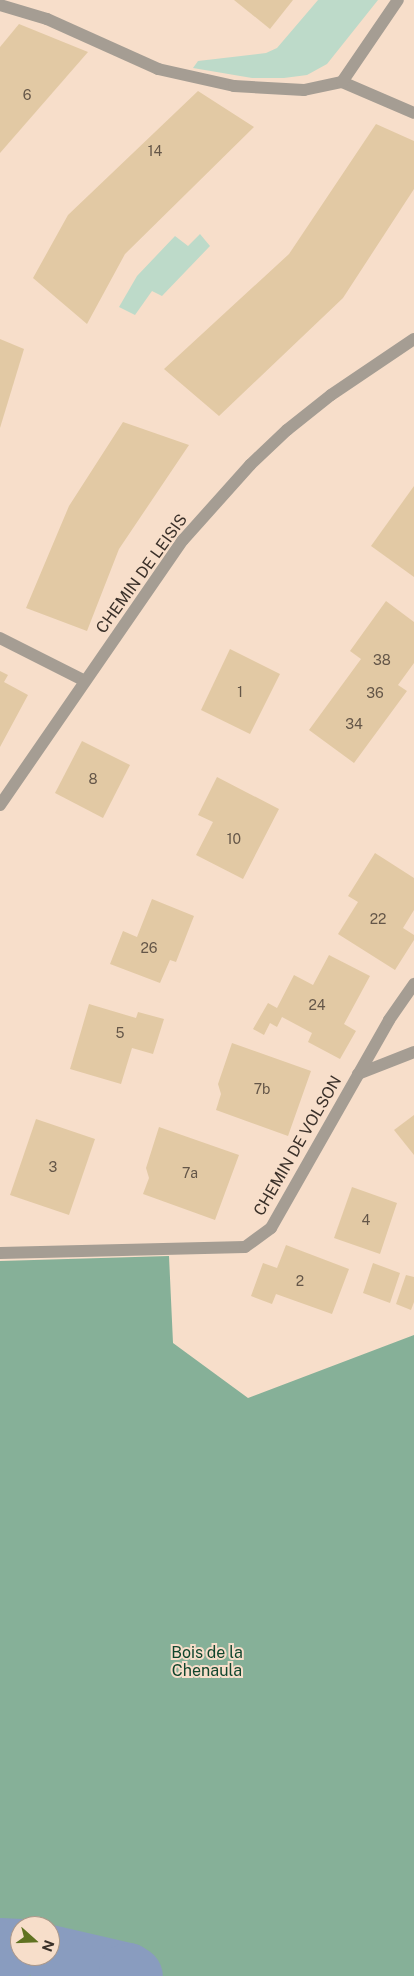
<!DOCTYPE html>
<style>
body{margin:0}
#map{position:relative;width:414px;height:1976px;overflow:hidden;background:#f7deca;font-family:"Public Sans",sans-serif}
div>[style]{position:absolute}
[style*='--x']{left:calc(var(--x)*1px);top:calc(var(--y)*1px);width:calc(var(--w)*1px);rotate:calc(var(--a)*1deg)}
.green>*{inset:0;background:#bddac9}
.forest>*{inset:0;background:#86b098}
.river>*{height:58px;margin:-29px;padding:0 29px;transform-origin:29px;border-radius:29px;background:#899cbf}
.building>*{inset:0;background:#e2c9a4}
.street>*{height:12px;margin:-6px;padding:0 6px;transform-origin:6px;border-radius:6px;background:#a59d93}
span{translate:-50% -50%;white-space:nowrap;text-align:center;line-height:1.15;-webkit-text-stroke:4px #f7deca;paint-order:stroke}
.number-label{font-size:14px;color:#645648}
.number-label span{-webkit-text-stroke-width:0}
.street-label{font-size:16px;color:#3a3029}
.park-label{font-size:16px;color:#10452d}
.north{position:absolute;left:10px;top:1916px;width:50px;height:50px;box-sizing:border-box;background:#f7deca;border:1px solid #ab988a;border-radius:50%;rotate:110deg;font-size:14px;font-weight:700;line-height:20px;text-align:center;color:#3a3029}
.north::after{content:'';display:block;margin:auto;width:18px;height:22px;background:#607221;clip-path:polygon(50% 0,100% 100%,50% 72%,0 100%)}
</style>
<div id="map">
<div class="green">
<div style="clip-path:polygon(318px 0,378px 0,327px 64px,307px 75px,284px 78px,252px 78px,193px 68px,198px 61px,266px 53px,277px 48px)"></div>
<div style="clip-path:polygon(200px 234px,210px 246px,162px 296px,152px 291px,135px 315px,119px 307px,137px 276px,175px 236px,188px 246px)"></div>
</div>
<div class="forest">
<div style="clip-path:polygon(evenodd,169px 1256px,173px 1343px,248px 1398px,414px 1335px,414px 1976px,0 1976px,0 1261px,169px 1256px,20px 1926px,50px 1926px,50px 1956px,20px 1956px,20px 1926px)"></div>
</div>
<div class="river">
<div style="--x:0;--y:1947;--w:20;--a:3"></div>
<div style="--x:50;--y:1954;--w:80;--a:13"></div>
<div style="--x:128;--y:1972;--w:7;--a:34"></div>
</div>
<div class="building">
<div style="clip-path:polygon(234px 0,293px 0,270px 29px)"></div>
<div style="clip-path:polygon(19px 24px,88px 52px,0 153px,0 47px)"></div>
<div style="clip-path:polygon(198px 91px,254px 127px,125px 254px,87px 324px,33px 278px,68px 215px)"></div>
<div style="clip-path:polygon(376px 124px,414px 141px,414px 189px,343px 298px,219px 416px,164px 369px,289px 254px)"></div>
<div style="clip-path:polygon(0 339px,24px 349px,0 428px)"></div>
<div style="clip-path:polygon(123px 422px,189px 445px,119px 549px,87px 631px,26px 608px,69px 506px)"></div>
<div style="clip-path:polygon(414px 486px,414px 577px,371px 546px)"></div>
<div style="clip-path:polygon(386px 601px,414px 622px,414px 663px,398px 685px,407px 691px,354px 763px,309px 730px,361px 659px,350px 651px)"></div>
<div style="clip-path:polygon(230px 649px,280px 674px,250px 734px,201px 710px)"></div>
<div style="clip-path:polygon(0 671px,8px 675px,4px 682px,28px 695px,0 747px)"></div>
<div style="clip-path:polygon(82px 741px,130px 765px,103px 818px,55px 793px)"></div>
<div style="clip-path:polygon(217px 777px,279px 809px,243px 879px,196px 855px,213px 822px,198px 815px)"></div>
<div style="clip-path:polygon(375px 853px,414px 878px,414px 910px,403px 928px,414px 935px,414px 940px,395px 970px,338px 934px,358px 902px,348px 896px)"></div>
<div style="clip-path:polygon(152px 899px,194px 916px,176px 962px,170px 960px,160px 983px,110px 964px,123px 931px,137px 937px)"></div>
<div style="clip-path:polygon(329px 955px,370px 976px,344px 1024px,356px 1031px,340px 1059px,308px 1042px,312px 1033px,282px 1017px,277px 1027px,270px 1023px,264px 1035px,253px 1029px,268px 1003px,277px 1008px,294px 975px,313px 985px)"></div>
<div style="clip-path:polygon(89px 1004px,136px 1018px,138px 1012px,164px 1019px,153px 1054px,132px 1048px,121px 1084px,70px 1069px)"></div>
<div style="clip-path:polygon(232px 1043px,311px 1071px,288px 1136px,216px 1110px,221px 1094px,218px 1084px)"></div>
<div style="clip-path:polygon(414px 1115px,414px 1155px,394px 1130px)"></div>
<div style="clip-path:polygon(36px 1119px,95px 1139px,69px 1215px,10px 1195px)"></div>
<div style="clip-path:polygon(159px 1127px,239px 1155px,215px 1220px,143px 1194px,149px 1178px,146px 1168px)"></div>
<div style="clip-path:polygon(352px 1187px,397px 1203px,380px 1254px,334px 1238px)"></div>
<div style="clip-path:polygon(286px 1245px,349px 1269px,332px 1314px,276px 1294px,272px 1304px,251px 1296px,263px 1263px,277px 1268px)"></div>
<div style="clip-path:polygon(373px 1263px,400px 1273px,390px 1303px,363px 1293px)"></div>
<div style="clip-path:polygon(406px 1275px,414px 1277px,414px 1302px,411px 1310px,396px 1304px)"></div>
</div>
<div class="street">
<div style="--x:0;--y:5;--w:49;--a:16.6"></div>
<div style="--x:47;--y:19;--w:122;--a:24.2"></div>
<div style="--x:158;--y:69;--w:78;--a:12.6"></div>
<div style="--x:234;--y:86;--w:70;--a:3.3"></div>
<div style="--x:304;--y:90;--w:39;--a:-12"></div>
<div style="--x:342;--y:82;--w:78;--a:23.3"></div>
<div style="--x:342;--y:82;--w:99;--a:-55.7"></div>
<div style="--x:0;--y:638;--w:95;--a:26.8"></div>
<div style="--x:0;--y:805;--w:322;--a:-55.4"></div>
<div style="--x:183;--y:540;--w:101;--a:-48.2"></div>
<div style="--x:250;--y:465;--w:51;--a:-43.4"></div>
<div style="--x:287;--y:430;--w:56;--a:-38.5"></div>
<div style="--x:331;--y:395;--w:100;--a:-34"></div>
<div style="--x:358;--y:1074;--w:60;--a:-21.4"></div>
<div style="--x:0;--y:1253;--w:245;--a:-1.4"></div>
<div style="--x:245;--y:1247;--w:32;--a:-36"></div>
<div style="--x:271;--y:1228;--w:239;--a:-60.4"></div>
<div style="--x:389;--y:1020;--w:44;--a:-55.2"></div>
</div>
<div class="number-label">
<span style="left:27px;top:95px">6</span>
<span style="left:155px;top:151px">14</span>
<span style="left:382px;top:660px">38</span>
<span style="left:240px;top:692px">1</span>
<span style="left:375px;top:693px">36</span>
<span style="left:354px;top:724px">34</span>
<span style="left:93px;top:779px">8</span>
<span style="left:234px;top:839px">10</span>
<span style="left:378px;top:919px">22</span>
<span style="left:149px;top:948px">26</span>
<span style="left:317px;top:1005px">24</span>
<span style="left:120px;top:1033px">5</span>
<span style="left:262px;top:1089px">7b</span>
<span style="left:53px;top:1167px">3</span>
<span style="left:190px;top:1173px">7a</span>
<span style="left:366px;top:1220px">4</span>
<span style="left:300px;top:1281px">2</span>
</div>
<div class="street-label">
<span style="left:142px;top:574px;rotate:-54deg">CHEMIN DE LEISIS</span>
<span style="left:298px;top:1146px;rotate:-60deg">CHEMIN DE VOLSON</span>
</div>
<div class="park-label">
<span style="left:207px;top:1662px">Bois de la<br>Chenaula</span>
</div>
<div class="north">N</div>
</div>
